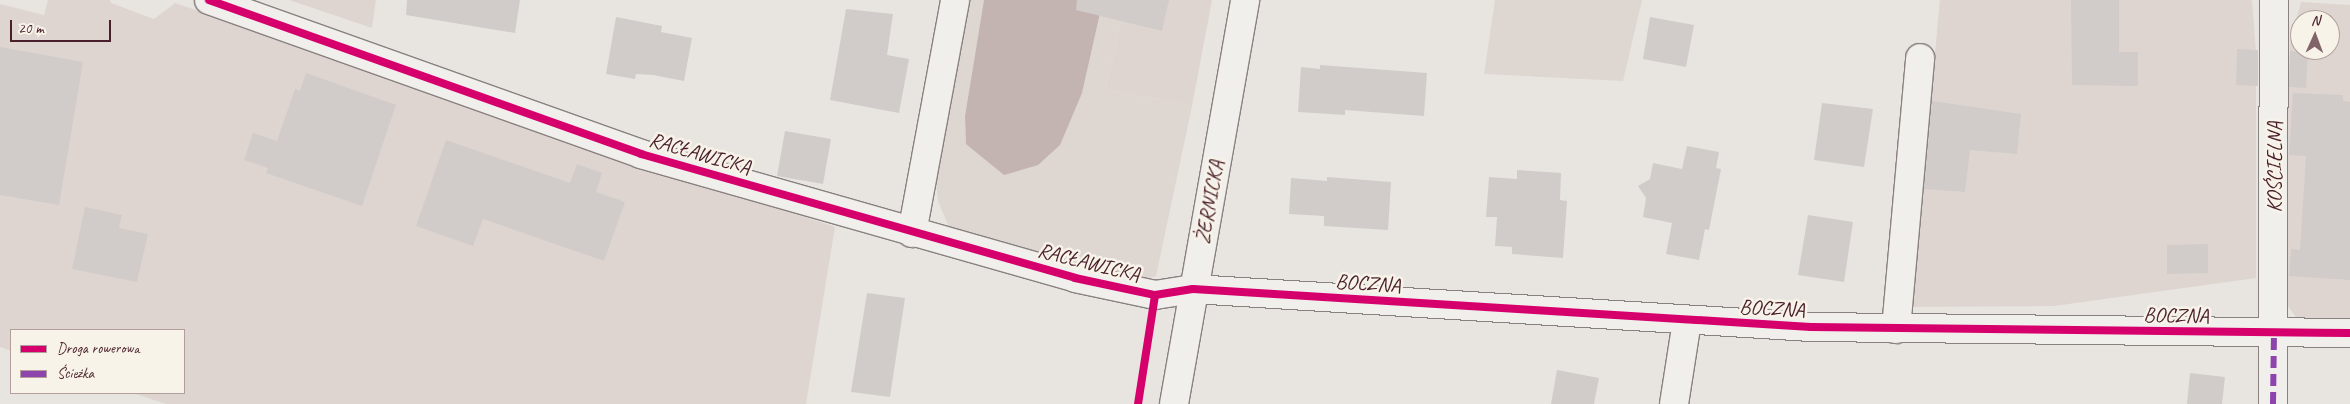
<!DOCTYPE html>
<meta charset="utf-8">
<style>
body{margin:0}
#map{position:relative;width:2350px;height:404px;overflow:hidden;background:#e8e5e0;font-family:Caveat,sans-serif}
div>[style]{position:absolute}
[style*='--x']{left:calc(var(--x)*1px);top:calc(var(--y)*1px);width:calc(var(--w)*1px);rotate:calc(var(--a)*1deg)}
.built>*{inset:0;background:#ded5d0}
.green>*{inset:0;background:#ded6d0}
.water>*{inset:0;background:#c3b4b1}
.building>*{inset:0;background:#d1ccc9}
.roads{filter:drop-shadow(1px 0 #898080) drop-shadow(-1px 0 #898080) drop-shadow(0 1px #898080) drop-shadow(0 -1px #898080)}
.minor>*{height:28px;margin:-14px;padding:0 14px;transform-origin:14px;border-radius:14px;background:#f0efeb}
.quiet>*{height:6px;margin-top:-3px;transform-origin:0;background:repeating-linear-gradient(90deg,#8e44ad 0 12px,transparent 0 18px)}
.cycleway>*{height:8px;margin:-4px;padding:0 4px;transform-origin:4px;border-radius:4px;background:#d6006c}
span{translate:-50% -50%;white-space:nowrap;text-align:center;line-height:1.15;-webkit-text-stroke:5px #f7f3e8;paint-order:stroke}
.street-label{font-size:21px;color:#4a1f2b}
.legend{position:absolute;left:10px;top:329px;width:175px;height:65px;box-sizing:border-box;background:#f7f3e8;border:1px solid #b29e9c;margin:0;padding:6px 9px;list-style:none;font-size:15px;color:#4a1f2b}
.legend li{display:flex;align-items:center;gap:10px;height:25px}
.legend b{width:25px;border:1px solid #b29e9c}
.north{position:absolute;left:2290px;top:10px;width:50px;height:50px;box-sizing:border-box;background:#f7f3e8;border:1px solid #b29e9c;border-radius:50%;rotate:2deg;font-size:14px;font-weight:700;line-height:20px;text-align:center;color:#4a1f2b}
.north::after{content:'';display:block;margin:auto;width:18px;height:22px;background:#81646a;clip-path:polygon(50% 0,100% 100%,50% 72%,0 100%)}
.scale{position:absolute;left:10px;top:20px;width:101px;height:22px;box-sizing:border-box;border:2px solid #4a1f2b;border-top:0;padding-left:6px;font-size:15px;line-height:18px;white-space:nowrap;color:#4a1f2b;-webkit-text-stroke:4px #f7f3e8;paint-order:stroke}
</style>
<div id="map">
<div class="built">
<div style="clip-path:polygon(48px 0,110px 0,111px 3px,154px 19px,175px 3px,835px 227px,806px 404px,166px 404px,133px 393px,184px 393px,184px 330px,11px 330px,11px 351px,0 347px,0 4px,44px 15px)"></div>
<div style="clip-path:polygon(289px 0,376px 0,372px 28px)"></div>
<div style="clip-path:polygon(1125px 0,1212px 0,1192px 106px,1106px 89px)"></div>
<div style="clip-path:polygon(1940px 0,2252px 0,2256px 52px,2256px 278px,2054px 306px,1911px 307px)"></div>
<div style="clip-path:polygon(evenodd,2301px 2px,2350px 5px,2350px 319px,2298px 320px,2282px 298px,2290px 41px,2301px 2px,2300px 20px,2330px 20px,2330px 50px,2300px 50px,2300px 20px)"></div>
</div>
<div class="green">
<div style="clip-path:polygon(966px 0,984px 0,965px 116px,966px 144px,1082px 93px,1103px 0,1125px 0,1106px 89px,1192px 106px,1156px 276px,1141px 280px,952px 234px,938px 201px,935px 174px)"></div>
<div style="clip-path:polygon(1495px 0,1642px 0,1623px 81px,1484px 74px)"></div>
</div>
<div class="water">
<div style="clip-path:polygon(984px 0,1103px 0,1082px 93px,1060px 145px,1038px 165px,1004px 175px,966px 144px,965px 116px)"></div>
</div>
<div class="building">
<div style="clip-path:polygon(407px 0,520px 0,515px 33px,406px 15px)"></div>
<div style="clip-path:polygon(1077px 0,1169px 0,1162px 31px,1076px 10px)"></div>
<div style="clip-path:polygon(2071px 0,2119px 0,2119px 52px,2138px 52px,2138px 86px,2072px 85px)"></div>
<div style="clip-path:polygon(846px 9px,893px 14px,887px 55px,909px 59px,899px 113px,830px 100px)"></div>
<div style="clip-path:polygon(616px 17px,662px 26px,661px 32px,692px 38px,684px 81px,653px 75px,636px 74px,635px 79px,606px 74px)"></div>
<div style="clip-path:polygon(1650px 17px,1694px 25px,1686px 67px,1643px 59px)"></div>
<div style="clip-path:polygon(0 47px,83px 62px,59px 205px,0 195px)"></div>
<div style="clip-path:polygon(2237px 49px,2258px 50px,2258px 86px,2236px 85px)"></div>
<div style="clip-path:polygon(2290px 51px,2308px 52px,2306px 88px,2289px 87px)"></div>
<div style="clip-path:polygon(1320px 65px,1427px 73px,1424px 116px,1345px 110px,1345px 115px,1298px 112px,1301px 67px,1320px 69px)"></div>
<div style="clip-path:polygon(306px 73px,396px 105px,362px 206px,266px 173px,268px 168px,244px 160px,253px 133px,277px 141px,295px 89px,300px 91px)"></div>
<div style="clip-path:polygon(2293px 93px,2343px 95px,2343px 101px,2350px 102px,2350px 280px,2289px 276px,2291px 249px,2300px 250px,2306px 156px,2289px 155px)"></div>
<div style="clip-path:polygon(1932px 101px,2021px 114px,2017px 154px,1970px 150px,1965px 192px,1924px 189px)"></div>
<div style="clip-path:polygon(1822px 103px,1873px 109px,1864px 167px,1814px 160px)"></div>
<div style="clip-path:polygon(785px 131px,831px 139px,823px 184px,777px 176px)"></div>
<div style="clip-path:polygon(446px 140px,570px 183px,577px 164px,602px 173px,596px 192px,625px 202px,604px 261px,483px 219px,473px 246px,416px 226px)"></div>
<div style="clip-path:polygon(1687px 146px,1719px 152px,1716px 168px,1721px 169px,1709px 230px,1705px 229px,1699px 260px,1666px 254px,1672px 223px,1643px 217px,1646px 198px,1638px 186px,1650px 179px,1653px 163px,1682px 169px)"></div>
<div style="clip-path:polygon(1517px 170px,1561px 173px,1560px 200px,1567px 201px,1563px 258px,1512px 254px,1512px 247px,1495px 246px,1497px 217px,1486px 217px,1489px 177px,1517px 179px)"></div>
<div style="clip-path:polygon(1327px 177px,1391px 182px,1388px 230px,1324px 226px,1324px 216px,1289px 214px,1291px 178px,1327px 181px)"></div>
<div style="clip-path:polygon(85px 207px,122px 215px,119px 228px,148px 234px,137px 282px,72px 269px)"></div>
<div style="clip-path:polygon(1808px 215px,1853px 222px,1844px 282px,1798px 275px)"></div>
<div style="clip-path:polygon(2208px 244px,2208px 273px,2167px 274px,2167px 245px)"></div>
<div style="clip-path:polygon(867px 293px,905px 298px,890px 397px,851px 392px)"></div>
<div style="clip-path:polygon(1557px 370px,1599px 378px,1594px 404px,1551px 404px)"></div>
<div style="clip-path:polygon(2190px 373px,2225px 377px,2222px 404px,2187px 404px)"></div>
</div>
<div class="roads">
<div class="minor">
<div style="--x:209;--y:0;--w:459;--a:19.6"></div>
<div style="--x:641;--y:154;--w:451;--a:15.9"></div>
<div style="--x:1075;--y:278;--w:82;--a:12"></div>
<div style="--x:1155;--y:295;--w:38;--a:-9"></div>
<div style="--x:1193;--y:289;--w:619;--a:3.52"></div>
<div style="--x:1811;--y:327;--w:539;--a:0.64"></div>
<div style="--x:912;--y:233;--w:237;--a:-79.5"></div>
<div style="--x:1896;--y:329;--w:272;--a:-84.9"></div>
<div style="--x:1174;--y:404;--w:410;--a:-80"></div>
<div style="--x:1674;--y:404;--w:84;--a:-81.1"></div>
<div style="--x:2273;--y:404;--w:404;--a:-89.9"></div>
</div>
</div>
<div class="quiet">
<div style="--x:2273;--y:404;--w:71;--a:-89.2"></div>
</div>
<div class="cycleway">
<div style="--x:209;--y:0;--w:459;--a:19.6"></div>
<div style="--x:641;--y:154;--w:451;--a:15.9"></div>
<div style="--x:1075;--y:278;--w:82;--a:12"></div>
<div style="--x:1155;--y:295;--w:38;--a:-9"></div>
<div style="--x:1193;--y:289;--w:619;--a:3.52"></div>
<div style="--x:1811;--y:327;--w:539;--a:0.64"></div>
<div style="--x:1138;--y:404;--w:110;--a:-81.1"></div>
</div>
<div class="street-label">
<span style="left:700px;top:153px;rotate:16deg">RACŁAWICKA</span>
<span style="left:2274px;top:167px;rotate:-90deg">KOŚCIELNA</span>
<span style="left:1209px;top:202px;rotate:-80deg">ŻERNICKA</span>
<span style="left:1089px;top:262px;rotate:14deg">RACŁAWICKA</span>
<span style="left:1368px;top:283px;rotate:4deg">BOCZNA</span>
<span style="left:1772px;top:308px;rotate:3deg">BOCZNA</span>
<span style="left:2176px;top:315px;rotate:1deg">BOCZNA</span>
</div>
<ul class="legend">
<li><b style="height:6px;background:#d6006c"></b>Droga rowerowa</li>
<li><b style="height:6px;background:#8e44ad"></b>Ścieżka</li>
</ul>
<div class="north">N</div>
<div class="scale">20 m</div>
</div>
